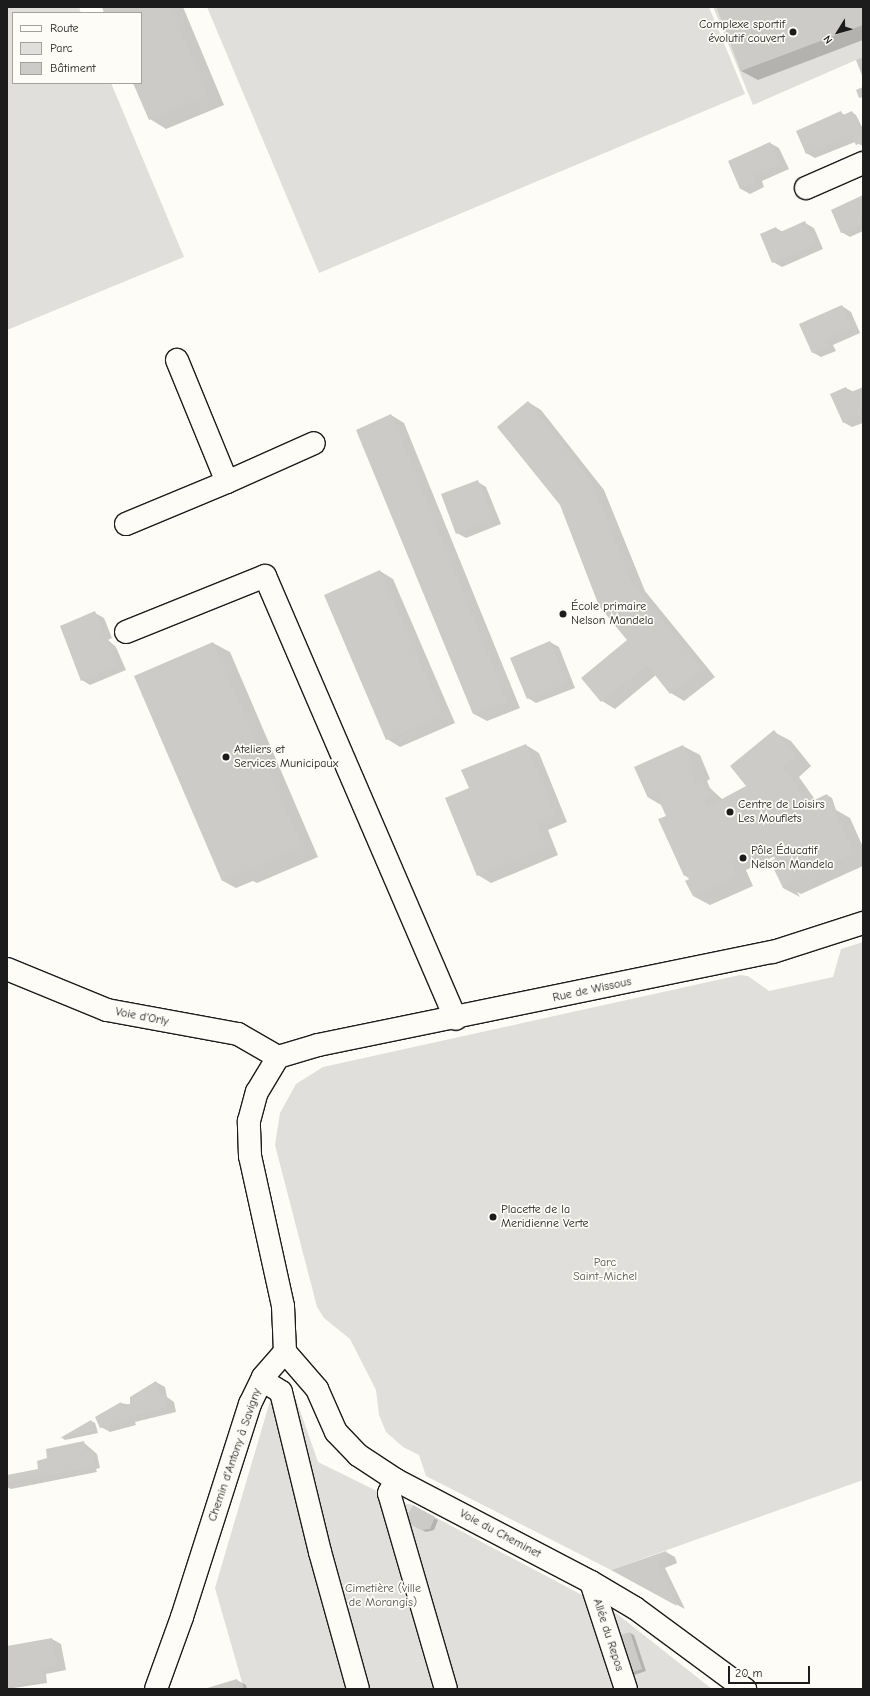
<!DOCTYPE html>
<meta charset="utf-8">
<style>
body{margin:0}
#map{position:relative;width:870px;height:1696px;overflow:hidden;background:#fdfcf7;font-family:"Comic Neue",sans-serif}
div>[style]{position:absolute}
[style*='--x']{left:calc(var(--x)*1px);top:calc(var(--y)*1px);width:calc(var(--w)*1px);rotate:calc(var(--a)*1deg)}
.green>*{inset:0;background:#e0dfdb}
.shadow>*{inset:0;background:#0003}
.building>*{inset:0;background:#cccbc8}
.roads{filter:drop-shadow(1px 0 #1c1c1c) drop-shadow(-1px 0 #1c1c1c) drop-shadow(0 1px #1c1c1c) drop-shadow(0 -1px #1c1c1c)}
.minor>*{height:22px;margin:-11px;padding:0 11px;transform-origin:11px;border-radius:11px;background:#fdfcf7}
.dots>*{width:11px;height:11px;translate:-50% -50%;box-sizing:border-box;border:2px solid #fdfcf7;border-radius:50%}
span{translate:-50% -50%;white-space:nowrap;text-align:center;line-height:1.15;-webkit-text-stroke:3.5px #fdfcf7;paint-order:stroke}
.poi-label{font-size:12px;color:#1c1c1c}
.right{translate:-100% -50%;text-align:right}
.left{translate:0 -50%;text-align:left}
.street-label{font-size:12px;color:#1c1c1c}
.park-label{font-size:12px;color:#575655}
.frame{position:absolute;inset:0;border:8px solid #1c1c1c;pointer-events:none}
.legend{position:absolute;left:12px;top:12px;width:130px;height:72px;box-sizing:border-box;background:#fdfcf7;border:1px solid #a3a29f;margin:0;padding:5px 7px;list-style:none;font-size:12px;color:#1c1c1c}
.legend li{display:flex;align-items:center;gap:8px;height:20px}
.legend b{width:20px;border:1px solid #a3a29f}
.north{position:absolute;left:818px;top:12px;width:40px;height:40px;-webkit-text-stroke:3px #fdfcf7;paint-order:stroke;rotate:233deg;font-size:11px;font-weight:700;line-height:16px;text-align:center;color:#1c1c1c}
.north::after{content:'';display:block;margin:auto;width:14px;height:18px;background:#1c1c1c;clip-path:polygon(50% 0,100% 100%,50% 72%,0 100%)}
.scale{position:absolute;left:728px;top:1666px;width:82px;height:18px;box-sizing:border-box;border:2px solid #1c1c1c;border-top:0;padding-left:5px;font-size:12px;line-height:14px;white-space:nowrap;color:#1c1c1c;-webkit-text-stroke:3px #fdfcf7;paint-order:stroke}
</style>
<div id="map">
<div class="green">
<div style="clip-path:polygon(7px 7px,79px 7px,81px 13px,13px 13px,13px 83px,111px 83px,184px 257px,7px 330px)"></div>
<div style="clip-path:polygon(207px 7px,709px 7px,745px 94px,319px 273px)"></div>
<div style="clip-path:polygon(713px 7px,863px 7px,863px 57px,753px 105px)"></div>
<div style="clip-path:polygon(863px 942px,863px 1480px,611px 1570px,426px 1476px,419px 1455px,403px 1447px,386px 1432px,379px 1415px,376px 1390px,350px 1339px,324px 1318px,317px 1307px,275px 1145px,280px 1113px,296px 1084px,323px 1067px,740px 975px,748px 976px,769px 991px,833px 977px,841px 949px)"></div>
<div style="clip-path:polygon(296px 1399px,318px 1462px,381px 1493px,384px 1503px,410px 1504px,616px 1613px,712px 1689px,244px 1689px,215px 1588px,270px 1401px)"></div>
</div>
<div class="shadow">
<div style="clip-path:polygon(103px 7px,183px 7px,224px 105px,166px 129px,150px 119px,134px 83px,141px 83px,141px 13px,105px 13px)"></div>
<div style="clip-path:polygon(717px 7px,863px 7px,863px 40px,758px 80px,741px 71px)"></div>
<div style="clip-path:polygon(852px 112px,856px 115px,863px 129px,863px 146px,855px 142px,815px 158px,806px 153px,841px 113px,845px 115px)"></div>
<div style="clip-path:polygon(770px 143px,779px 148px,789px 169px,762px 181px,764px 187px,750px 194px,741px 189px,729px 161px)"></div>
<div style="clip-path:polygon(863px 197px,863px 231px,850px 237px,841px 232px)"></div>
<div style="clip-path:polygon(805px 223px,814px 228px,823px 249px,782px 267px,773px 262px,776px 228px,783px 232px)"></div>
<div style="clip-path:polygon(842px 306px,851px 312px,860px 333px,833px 345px,836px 351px,821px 357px,812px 352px)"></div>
<div style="clip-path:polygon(846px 388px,854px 392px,863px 388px,863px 423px,852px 427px,843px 422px)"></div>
<div style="clip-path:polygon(528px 402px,541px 410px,604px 490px,645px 591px,715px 677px,684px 701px,671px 693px,656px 675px,615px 709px,602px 701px,629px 641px)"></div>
<div style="clip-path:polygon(391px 415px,404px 423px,520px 708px,487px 721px,474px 714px)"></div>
<div style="clip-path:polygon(478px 482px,486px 487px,501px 524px,466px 538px,457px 533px)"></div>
<div style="clip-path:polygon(380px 571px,393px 579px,455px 723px,400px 747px,387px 739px)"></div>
<div style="clip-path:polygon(95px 613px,104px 618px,112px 638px,108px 640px,116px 647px,126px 670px,90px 685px,82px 680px)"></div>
<div style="clip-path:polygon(550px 642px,559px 647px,575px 688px,536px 703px,528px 698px)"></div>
<div style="clip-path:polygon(213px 643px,230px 652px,318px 857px,257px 883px,253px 881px,236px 888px,223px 881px,136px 677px)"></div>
<div style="clip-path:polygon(774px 732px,791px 741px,811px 766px,799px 777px,816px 801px,827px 795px,832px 798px,836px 810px,850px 818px,863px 847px,863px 866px,801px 894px,797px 892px,800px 897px,783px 888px,775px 856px,746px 870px,753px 886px,710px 905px,693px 896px,690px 879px,684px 875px,667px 816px,663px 806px,649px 798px,683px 746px,700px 755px,710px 779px,707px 781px,710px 788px,723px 800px,747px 787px)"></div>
<div style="clip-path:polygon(526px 745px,539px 753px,567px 822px,548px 830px,558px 855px,491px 883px,478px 875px,470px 789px)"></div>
<div style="clip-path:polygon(156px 1382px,165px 1387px,167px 1397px,174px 1402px,176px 1412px,135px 1422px,136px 1425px,110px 1432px,101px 1427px,121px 1403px,131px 1405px)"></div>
<div style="clip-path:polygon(91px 1421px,95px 1423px,98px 1433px,65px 1440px,62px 1438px)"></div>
<div style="clip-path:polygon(83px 1442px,97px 1454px,100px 1468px,96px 1469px,97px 1472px,11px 1489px,7px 1487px,7px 1476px,39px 1470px)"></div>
<div style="clip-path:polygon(413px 1507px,438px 1520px,434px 1530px,426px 1532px,411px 1524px)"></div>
<div style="clip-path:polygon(666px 1552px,675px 1557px,677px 1563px,665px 1568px,685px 1609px,621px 1575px)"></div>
<div style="clip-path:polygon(630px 1633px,634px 1635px,646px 1671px,628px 1677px)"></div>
<div style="clip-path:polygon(52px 1639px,61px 1644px,66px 1670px,46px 1674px,47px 1683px,7px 1689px,7px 1648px)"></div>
<div style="clip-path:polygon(237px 1680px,246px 1685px,247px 1689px,207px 1689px)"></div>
</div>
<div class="building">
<div style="clip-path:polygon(102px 7px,171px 7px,208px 95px,149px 120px,133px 83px,141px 83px,141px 13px,104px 13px)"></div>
<div style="clip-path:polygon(716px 7px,863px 7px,863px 25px,741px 71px)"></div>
<div style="clip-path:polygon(863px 57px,863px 78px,856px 60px)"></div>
<div style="clip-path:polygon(863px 87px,863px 97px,859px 98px,856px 90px)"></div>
<div style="clip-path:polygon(841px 111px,843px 115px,852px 111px,863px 135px,863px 142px,856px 145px,851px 135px,806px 154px,796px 131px)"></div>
<div style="clip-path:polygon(770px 142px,780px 164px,754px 176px,756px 182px,740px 189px,728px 161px)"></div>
<div style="clip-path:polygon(863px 195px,863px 223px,841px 233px,831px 210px)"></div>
<div style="clip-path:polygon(805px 221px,815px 244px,772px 263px,760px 234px,776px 227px,778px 233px)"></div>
<div style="clip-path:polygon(842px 305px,852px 328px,825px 340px,828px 346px,812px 353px,799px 324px)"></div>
<div style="clip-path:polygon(846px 387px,849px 393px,863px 387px,863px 414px,843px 423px,830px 394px)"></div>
<div style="clip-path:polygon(528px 401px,591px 481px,632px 583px,702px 669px,670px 694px,647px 665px,601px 702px,581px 678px,627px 640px,599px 606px,560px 505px,497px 427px)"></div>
<div style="clip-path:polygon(391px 414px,507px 701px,473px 714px,356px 430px)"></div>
<div style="clip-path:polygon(478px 480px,493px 519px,456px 534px,441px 494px)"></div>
<div style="clip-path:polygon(380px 570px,443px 715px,386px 740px,324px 595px)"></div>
<div style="clip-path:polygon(95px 611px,104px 633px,99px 635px,103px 642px,107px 640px,118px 665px,81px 681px,60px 626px)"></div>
<div style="clip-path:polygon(550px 641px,567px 683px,527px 699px,510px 658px)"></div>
<div style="clip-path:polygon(213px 642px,302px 847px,222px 881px,134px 676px)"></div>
<div style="clip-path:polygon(774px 730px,795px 756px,782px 767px,797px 785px,806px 804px,827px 794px,855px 855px,852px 854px,784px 885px,785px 887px,783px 888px,770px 861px,775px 859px,772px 851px,768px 853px,764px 844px,730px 860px,737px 876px,693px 896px,685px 881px,689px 879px,686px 874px,684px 876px,658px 819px,666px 816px,656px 794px,648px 798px,634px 767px,683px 745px,694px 769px,690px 771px,696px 783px,700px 781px,711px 795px,704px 801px,707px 807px,746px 786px,730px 766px)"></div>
<div style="clip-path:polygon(526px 744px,555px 814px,535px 822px,546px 848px,477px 876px,445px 798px,469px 788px,461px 770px)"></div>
<div style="clip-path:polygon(156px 1381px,160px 1396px,166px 1395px,167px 1407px,127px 1417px,128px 1420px,100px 1428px,95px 1417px,121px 1402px,121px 1406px,130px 1404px,130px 1397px)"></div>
<div style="clip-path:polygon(91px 1420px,95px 1431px,60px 1438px)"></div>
<div style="clip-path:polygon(84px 1441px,86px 1451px,93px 1450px,96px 1466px,7px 1483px,7px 1475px,38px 1469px,37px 1461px,47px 1458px,46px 1449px)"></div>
<div style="clip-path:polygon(413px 1505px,435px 1517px,430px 1529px,421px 1530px,410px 1524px,407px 1516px)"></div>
<div style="clip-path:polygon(666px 1551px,668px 1558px,657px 1563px,677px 1606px,611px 1570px)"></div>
<div style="clip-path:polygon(630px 1632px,642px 1669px,623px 1675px,611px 1638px)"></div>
<div style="clip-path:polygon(52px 1638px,57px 1665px,41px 1669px,44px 1680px,7px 1688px,7px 1646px)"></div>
<div style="clip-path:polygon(237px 1679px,240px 1689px,204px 1689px)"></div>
</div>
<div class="roads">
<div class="minor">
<div style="--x:806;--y:188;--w:62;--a:-23.7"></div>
<div style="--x:227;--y:482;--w:95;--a:-24.1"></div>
<div style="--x:126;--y:524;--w:109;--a:-22.6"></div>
<div style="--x:227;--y:482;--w:132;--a:-112.3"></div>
<div style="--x:126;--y:632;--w:150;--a:-21.9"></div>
<div style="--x:265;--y:576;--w:482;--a:66.7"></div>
<div style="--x:7;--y:969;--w:108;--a:22.3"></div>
<div style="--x:107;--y:1010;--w:133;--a:10.4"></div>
<div style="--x:238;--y:1034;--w:46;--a:29.9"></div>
<div style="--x:285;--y:1352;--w:49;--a:49.1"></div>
<div style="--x:317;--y:1389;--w:47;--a:66.2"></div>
<div style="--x:336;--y:1432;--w:32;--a:46"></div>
<div style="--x:358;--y:1455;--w:45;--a:33.3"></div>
<div style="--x:396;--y:1480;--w:220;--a:27.6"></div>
<div style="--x:591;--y:1582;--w:51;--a:30.6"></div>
<div style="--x:635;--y:1608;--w:137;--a:36.4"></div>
<div style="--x:262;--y:1380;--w:22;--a:32"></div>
<div style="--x:281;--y:1392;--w:165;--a:76.3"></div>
<div style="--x:320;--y:1552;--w:142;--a:74.5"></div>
<div style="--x:396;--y:1480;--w:15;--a:118"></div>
<div style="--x:389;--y:1493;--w:204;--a:73.8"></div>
<div style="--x:591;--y:1582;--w:113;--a:71.9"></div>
<div style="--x:156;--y:1689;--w:77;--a:-70.1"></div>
<div style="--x:182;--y:1617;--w:224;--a:-72.3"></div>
<div style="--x:250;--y:1404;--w:30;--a:-64"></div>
<div style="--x:263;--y:1377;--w:33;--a:-49"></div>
<div style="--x:285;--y:1352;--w:46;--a:-92.5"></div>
<div style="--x:283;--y:1306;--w:154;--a:-102.4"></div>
<div style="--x:250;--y:1156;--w:35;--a:-92"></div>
<div style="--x:249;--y:1121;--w:30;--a:-75"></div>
<div style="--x:257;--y:1092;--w:41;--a:-59"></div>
<div style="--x:278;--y:1057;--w:42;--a:-16.7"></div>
<div style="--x:318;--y:1045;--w:464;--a:-11.6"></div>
<div style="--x:773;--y:952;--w:95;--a:-17.9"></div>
</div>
</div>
<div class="dots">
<div style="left:793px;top:32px;background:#1c1c1c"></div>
<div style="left:563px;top:614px;background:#1c1c1c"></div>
<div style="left:226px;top:757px;background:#1c1c1c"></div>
<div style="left:730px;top:812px;background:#1c1c1c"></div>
<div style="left:743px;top:858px;background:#1c1c1c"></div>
<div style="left:493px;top:1217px;background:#1c1c1c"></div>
</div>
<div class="poi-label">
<span class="right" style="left:785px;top:32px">Complexe sportif<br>évolutif couvert</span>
<span class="left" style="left:571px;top:614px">École primaire<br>Nelson Mandela</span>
<span class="left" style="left:234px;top:757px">Ateliers et<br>Services Municipaux</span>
<span class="left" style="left:738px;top:812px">Centre de Loisirs<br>Les Mouflets</span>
<span class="left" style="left:751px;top:858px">Pôle Éducatif<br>Nelson Mandela</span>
<span class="left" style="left:501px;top:1217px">Placette de la<br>Meridienne Verte</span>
</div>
<div class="street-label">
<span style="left:592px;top:990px;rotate:-12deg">Rue de Wissous</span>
<span style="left:142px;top:1017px;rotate:11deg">Voie d'Orly</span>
<span style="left:235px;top:1455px;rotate:-71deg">Chemin d'Antony à Savigny</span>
<span style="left:500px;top:1534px;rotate:28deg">Voie du Cheminet</span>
<span style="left:608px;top:1635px;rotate:72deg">Allée du Repos</span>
</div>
<div class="park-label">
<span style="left:605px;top:1270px">Parc<br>Saint-Michel</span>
<span style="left:383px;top:1596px">Cimetière (ville<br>de Morangis)</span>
</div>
<div class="frame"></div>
<ul class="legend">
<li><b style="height:5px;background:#fdfcf7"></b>Route</li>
<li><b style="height:11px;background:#e0dfdb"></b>Parc</li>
<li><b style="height:11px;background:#cccbc8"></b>Bâtiment</li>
</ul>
<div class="north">N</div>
<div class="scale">20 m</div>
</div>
